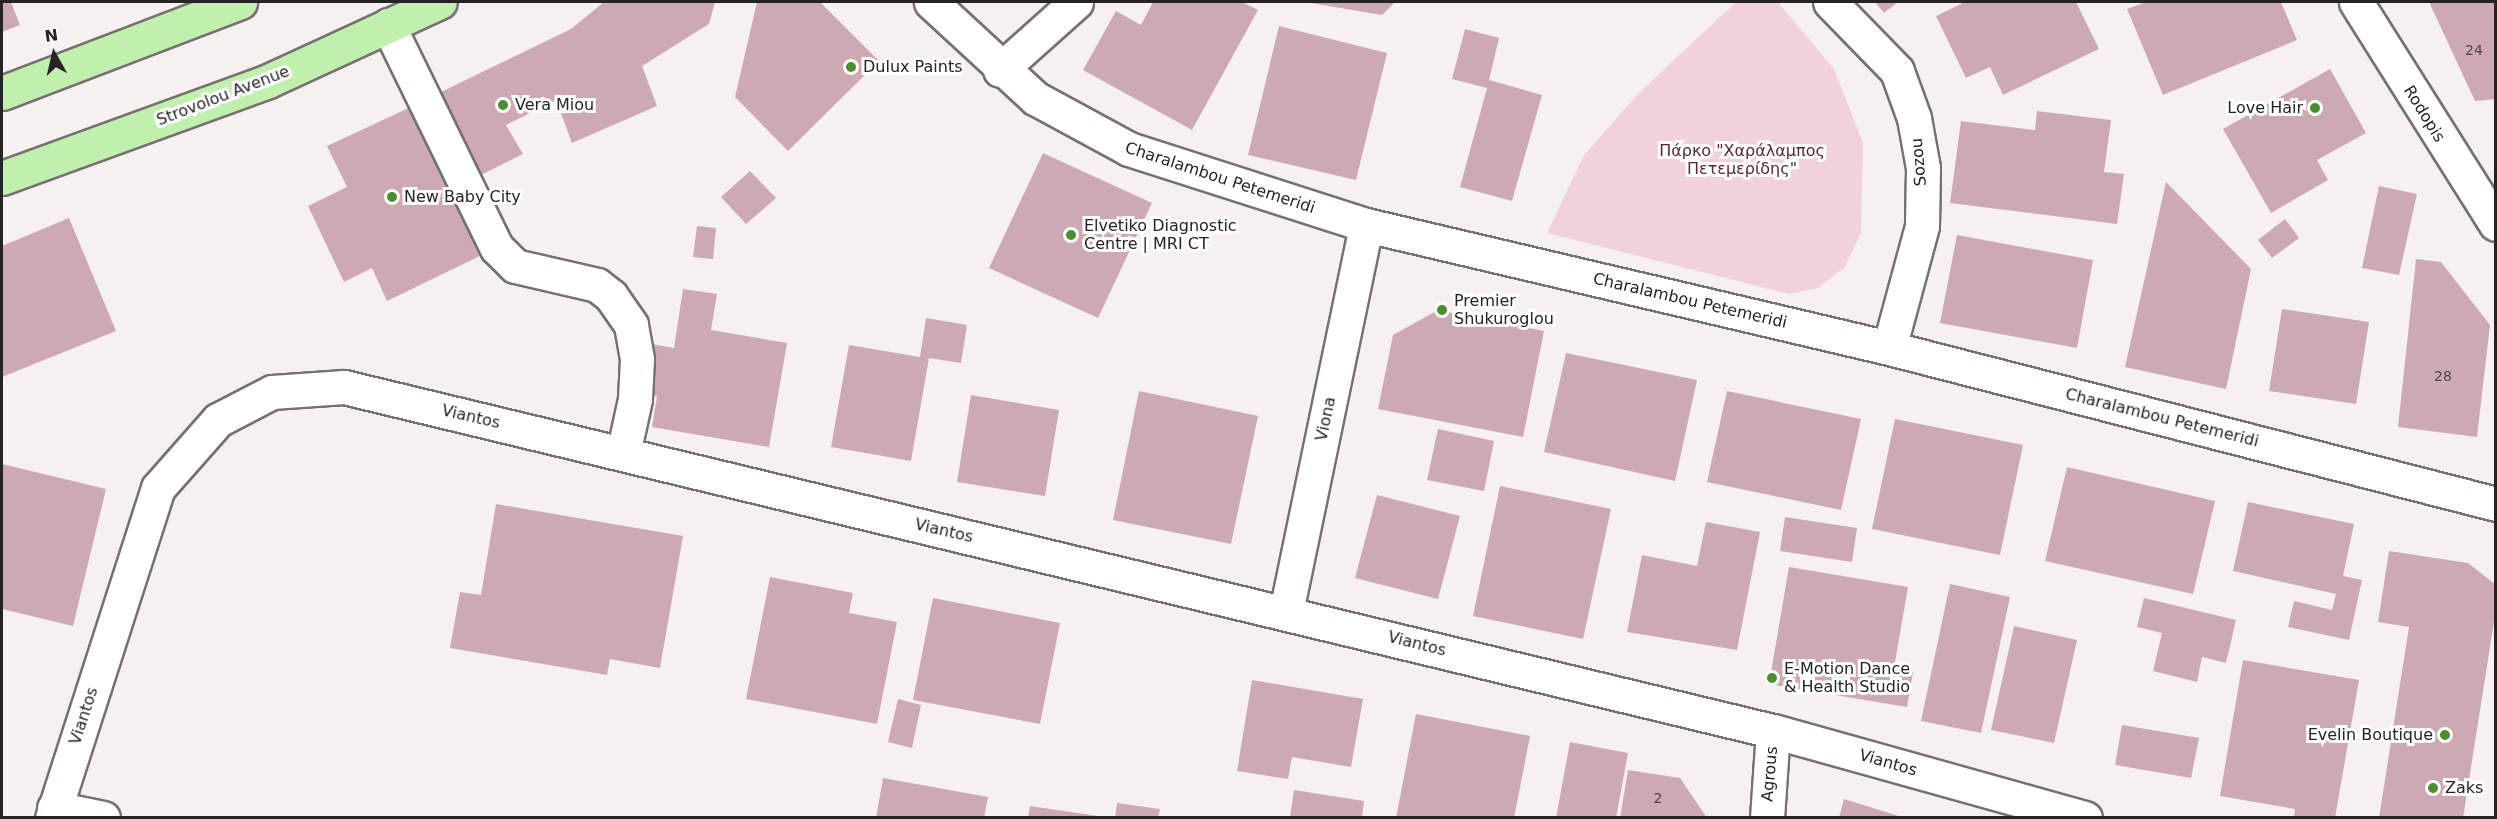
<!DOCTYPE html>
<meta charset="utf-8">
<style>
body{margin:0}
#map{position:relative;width:2497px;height:819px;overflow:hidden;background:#f7f0f1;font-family:"DejaVu Sans",sans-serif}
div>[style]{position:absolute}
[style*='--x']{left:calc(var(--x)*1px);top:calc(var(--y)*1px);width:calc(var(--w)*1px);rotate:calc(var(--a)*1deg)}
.green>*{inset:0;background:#f0d2d8}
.building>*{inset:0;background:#cdaab1}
.roads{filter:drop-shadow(2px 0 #767071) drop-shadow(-2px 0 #767071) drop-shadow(0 2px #767071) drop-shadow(0 -2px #767071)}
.minor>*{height:33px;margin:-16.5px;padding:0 16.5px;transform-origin:16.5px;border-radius:16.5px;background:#fff}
.major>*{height:33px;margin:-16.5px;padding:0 16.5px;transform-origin:16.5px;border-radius:16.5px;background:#c1f0ae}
.dots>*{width:16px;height:16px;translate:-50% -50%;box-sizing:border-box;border:3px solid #fff;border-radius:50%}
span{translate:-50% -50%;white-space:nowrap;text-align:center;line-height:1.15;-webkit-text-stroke:6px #fff;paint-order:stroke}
.number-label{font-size:14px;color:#504547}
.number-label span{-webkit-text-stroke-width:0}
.poi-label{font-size:16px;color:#262324}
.left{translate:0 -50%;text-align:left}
.right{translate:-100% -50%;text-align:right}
.street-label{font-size:16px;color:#262324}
.park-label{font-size:16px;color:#572835}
.frame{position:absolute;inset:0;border:3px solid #262324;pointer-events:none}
.north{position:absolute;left:24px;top:24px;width:60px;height:60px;-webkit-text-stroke:4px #fff;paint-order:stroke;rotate:352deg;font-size:16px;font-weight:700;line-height:24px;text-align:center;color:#262324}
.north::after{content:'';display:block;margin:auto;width:21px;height:27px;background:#262324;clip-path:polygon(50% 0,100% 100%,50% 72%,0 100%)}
</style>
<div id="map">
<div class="green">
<div style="clip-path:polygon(1736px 2px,1778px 2px,1834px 69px,1863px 143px,1861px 232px,1845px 267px,1818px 288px,1789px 294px,1547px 233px,1584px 155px,1639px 93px)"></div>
</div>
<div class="building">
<div style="clip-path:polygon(2px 2px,11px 2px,20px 25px,2px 32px)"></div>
<div style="clip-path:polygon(604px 2px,715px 2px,709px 24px,642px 66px,657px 106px,572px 143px,556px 100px,506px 125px,523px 154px,477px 177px,437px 94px,571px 29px)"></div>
<div style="clip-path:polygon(757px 2px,820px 2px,879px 61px,788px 151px,735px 97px)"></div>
<div style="clip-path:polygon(1153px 2px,1242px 2px,1258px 10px,1192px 130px,1083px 70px,1116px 11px,1141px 25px)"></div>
<div style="clip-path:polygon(1305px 2px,1395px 2px,1382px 15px)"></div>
<div style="clip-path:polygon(1875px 2px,1898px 2px,1884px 13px)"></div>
<div style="clip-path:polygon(1965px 2px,2076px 2px,2099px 49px,2003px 95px,1990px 67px,1966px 78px,1936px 16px)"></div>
<div style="clip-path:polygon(2146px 2px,2281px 2px,2297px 40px,2163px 95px,2127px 9px)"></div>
<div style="clip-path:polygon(2429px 2px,2496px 2px,2496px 99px,2475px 101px)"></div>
<div style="clip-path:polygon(1279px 26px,1387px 53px,1356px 180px,1248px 155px)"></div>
<div style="clip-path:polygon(1465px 29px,1499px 38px,1489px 80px,1542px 95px,1512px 201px,1460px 187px,1487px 88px,1452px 79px)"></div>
<div style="clip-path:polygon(2330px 69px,2366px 133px,2317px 160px,2328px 180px,2271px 213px,2223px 129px)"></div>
<div style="clip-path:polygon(413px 106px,484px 254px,387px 301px,372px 268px,344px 282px,308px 206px,347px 187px,327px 146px)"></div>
<div style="clip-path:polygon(2037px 111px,2111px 120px,2104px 172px,2124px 174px,2117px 224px,1950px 203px,1961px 121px,2035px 130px)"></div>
<div style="clip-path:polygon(1043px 153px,1152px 203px,1098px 318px,989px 268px)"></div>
<div style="clip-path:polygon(750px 171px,776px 198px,746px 224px,721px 197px)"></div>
<div style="clip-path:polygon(2166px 182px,2251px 269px,2226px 389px,2125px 367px)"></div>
<div style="clip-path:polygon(2379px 186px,2417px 194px,2399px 275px,2362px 268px)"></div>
<div style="clip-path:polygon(69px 218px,116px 331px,2px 377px,2px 246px)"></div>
<div style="clip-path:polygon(2285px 219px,2299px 238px,2272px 258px,2258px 240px)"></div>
<div style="clip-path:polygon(697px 226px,716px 228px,713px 259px,693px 257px)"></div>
<div style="clip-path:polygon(1957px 235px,2093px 260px,2077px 348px,1940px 323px)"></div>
<div style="clip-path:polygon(2416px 259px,2441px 262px,2490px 325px,2477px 437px,2398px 427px)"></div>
<div style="clip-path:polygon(683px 289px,717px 294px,711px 330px,787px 343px,769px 447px,652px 427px,657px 396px,637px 393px,646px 343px,674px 348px)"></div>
<div style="clip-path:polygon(2282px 309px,2369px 322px,2356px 404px,2269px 391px)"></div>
<div style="clip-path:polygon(1438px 310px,1544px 331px,1523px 437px,1378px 409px,1393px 335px)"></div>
<div style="clip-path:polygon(926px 318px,967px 325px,961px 363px,929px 358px,911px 461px,831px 447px,849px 345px,920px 357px)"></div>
<div style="clip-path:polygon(1566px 353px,1697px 380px,1675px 481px,1544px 452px)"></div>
<div style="clip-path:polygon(1139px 391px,1258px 416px,1231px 544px,1113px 520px)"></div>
<div style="clip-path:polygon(1727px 391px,1861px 419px,1841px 510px,1707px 482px)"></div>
<div style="clip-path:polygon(971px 395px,1059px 410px,1045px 496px,957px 482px)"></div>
<div style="clip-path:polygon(1895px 419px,2023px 445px,2000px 555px,1872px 529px)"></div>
<div style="clip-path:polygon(1438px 429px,1494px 441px,1484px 491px,1427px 480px)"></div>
<div style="clip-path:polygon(2px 464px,106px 489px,73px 626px,2px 609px)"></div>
<div style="clip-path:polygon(2067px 467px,2215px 501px,2193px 594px,2045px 561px)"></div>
<div style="clip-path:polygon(1500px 486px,1611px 509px,1583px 639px,1473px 616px)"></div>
<div style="clip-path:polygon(1377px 495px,1460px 516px,1438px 599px,1355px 578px)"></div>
<div style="clip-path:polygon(2248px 502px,2354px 524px,2343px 576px,2362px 580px,2349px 640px,2288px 627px,2294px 601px,2332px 610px,2336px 594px,2233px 571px)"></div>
<div style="clip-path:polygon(496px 504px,683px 536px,660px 668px,610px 659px,607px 675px,450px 648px,460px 592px,481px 595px)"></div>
<div style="clip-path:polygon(1785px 517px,1857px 528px,1852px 562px,1780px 551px)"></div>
<div style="clip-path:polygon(1706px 522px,1760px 532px,1737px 650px,1627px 632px,1642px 555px,1697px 566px)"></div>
<div style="clip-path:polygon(2389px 551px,2468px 563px,2496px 585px,2496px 609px,2463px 818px,2379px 818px,2409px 627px,2378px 622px)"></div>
<div style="clip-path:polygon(1789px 567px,1908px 587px,1894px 668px,1913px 672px,1907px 707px,1769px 684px)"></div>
<div style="clip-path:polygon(770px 577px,853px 593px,849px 613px,897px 622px,877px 724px,746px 699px)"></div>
<div style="clip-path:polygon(1950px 584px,2010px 597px,1981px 733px,1921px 721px)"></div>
<div style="clip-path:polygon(933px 598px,1060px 623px,1040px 724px,913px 700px)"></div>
<div style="clip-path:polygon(2144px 598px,2236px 620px,2226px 663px,2202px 657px,2197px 682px,2153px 671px,2162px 633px,2137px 627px)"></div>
<div style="clip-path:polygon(2014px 626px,2077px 640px,2054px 743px,1991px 730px)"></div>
<div style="clip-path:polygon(2243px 660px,2359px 680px,2335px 818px,2294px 818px,2295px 809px,2220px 796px)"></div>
<div style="clip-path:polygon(1252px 680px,1363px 699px,1351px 767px,1292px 757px,1288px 779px,1237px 771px)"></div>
<div style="clip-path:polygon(898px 699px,921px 705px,912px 748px,888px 742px)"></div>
<div style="clip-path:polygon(1416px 714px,1530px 736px,1514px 818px,1396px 818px)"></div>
<div style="clip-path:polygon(2122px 725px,2199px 738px,2191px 778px,2115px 765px)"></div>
<div style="clip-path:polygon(1570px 742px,1628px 753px,1616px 818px,1556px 818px)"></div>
<div style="clip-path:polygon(1628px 770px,1680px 778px,1707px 818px,1620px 818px)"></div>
<div style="clip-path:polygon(883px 778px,988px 797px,984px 818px,876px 818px)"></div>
<div style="clip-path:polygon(1294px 790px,1364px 801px,1362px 818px,1290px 818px)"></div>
<div style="clip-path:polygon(1844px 799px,1902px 817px,1902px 818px,1839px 818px)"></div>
<div style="clip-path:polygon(1117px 803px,1160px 809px,1158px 818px,1115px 818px)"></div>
<div style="clip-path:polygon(1030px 806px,1098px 816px,1098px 818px,1028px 818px)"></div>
</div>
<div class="roads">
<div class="minor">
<div style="--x:931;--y:2;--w:142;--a:42.7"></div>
<div style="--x:1035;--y:98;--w:107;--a:28.5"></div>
<div style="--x:1129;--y:149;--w:249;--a:17.8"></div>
<div style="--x:1366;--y:225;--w:537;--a:13.23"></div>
<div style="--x:1889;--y:348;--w:627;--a:14.41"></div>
<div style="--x:1830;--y:2;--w:96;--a:45.8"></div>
<div style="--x:1897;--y:71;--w:50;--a:70.1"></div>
<div style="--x:1914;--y:118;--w:51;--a:79.8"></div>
<div style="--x:1923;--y:168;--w:58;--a:91"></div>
<div style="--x:1922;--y:226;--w:126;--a:105.1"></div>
<div style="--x:2356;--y:2;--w:262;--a:57.8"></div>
<div style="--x:388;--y:25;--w:248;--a:64"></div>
<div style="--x:497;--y:248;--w:25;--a:45"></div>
<div style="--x:515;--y:266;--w:84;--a:13"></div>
<div style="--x:597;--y:285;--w:18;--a:38"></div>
<div style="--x:611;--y:296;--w:35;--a:55"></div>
<div style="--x:631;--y:325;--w:35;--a:80"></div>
<div style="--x:637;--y:359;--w:40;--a:92.9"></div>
<div style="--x:635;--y:399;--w:56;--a:102.3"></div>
<div style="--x:1000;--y:70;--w:102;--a:-41.8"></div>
<div style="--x:1286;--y:612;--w:395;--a:-78.3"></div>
<div style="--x:54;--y:808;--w:50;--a:11.5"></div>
<div style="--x:52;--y:818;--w:347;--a:-72.2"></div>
<div style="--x:158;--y:488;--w:91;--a:-48.6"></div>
<div style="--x:218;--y:420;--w:61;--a:-27.4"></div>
<div style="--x:272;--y:392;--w:72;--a:-4"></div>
<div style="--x:344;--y:387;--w:1470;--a:13.54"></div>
<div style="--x:1773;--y:731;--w:324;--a:15.6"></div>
<div style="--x:1767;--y:818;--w:87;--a:-86.1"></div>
</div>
<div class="major">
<div style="--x:2;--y:93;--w:255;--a:-20.9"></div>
<div style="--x:2;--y:178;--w:283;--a:-20"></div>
<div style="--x:268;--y:81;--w:189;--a:-24.7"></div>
</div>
</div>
<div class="dots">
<div style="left:851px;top:67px;background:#4c8d2f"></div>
<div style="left:503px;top:105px;background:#4c8d2f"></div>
<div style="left:2315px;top:108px;background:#4c8d2f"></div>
<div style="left:392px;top:197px;background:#4c8d2f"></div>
<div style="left:1071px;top:235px;background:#4c8d2f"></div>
<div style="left:1442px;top:310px;background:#4c8d2f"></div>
<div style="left:1772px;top:678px;background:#4c8d2f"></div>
<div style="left:2445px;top:735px;background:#4c8d2f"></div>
<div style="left:2433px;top:788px;background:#4c8d2f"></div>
</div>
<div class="number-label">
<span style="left:2474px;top:50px">24</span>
<span style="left:2443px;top:376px">28</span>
<span style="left:1658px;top:798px">2</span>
</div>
<div class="poi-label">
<span class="left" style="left:863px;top:67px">Dulux Paints</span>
<span class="left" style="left:515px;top:105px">Vera Miou</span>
<span class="right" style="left:2303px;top:108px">Love Hair</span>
<span class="left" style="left:404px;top:197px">New Baby City</span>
<span class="left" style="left:1084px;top:235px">Elvetiko Diagnostic<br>Centre | MRI CT</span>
<span class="left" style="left:1454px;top:310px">Premier<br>Shukuroglou</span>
<span class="left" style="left:1784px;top:678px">E-Motion Dance<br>&amp; Health Studio</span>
<span class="right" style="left:2433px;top:735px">Evelin Boutique</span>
<span class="left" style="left:2445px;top:788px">Zaks</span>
</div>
<div class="street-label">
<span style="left:223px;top:96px;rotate:-21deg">Strovolou Avenue</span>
<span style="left:2424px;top:114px;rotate:58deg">Rodopis</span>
<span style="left:1919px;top:162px;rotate:-95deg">Sozou</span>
<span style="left:1220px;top:178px;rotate:18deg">Charalambou Petemeridi</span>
<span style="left:1690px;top:301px;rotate:13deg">Charalambou Petemeridi</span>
<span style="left:471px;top:417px;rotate:13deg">Viantos</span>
<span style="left:2162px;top:418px;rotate:14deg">Charalambou Petemeridi</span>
<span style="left:1326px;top:419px;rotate:-78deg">Viona</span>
<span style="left:944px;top:531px;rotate:13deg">Viantos</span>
<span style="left:1417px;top:644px;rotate:14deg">Viantos</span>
<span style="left:84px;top:716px;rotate:-72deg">Viantos</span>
<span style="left:1888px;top:763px;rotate:16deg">Viantos</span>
<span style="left:1770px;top:774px;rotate:-85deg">Agrous</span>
</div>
<div class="park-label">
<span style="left:1742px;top:160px">Πάρκο "Χαράλαμπος<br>Πετεμερίδης"</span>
</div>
<div class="frame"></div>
<div class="north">N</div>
</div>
